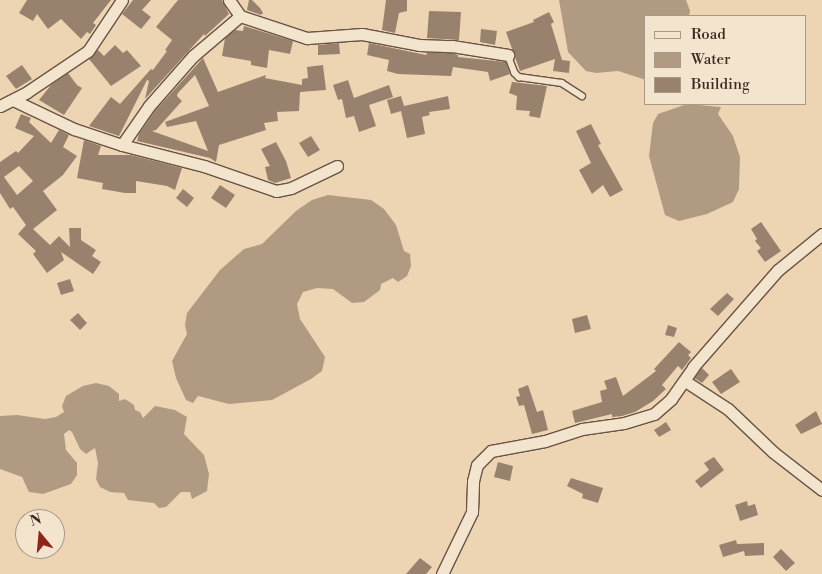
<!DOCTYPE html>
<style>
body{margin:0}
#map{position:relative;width:822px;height:574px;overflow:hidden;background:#edd5b4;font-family:"Libre Bodoni",serif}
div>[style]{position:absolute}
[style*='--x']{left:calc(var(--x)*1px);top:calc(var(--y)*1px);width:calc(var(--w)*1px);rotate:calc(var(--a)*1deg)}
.water>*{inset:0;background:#b09a82}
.building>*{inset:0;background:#98826d}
.roads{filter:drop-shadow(1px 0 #685345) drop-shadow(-1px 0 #685345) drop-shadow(0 1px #685345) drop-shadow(0 -1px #685345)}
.lane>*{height:5.5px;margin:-2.75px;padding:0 2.75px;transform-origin:2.75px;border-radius:2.75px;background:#f3e4ce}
.street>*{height:11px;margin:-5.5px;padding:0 5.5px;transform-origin:5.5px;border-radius:5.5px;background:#f3e4ce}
span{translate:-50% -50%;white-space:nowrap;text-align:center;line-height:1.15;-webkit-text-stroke:4px #f3e4ce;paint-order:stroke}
.legend{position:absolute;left:644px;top:15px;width:162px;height:90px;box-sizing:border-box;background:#f3e4ce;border:1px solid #a99988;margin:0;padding:6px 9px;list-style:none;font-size:15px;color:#3b2820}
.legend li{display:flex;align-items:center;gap:10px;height:25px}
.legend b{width:25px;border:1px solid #a99988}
.north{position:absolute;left:15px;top:509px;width:50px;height:50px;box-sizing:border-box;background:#f3e4ce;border:1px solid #a99988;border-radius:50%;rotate:343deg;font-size:14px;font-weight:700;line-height:20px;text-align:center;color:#3b2820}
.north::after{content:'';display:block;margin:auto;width:18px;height:22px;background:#8f2418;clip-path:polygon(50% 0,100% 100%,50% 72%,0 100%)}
</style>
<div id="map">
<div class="water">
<div style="clip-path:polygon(559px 0,686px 0,690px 11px,689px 16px,646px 16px,646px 80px,618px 71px,596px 73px,586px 71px,568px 52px)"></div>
<div style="clip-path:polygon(687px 104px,721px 107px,718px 114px,733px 136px,740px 157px,739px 189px,733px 202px,707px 214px,679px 221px,665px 215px,649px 156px,653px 123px,658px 114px)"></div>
<div style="clip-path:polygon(328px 195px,371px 200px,384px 209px,396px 225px,404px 251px,410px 254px,411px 266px,407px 276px,398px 282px,393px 278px,381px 284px,380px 290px,364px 302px,352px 303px,333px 289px,317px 288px,303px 292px,297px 304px,300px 319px,325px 357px,322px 371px,311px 379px,272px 400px,229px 404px,198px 396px,193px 403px,186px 400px,176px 378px,172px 361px,187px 334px,185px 325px,187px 313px,220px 270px,244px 249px,262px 244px,296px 211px,312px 200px)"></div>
<div style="clip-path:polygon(96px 383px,109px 386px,119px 394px,119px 401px,125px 399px,134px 405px,135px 410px,140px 412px,143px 418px,155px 406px,175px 410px,187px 417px,184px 434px,204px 455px,209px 474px,207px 491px,192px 499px,190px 492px,181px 492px,166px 507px,159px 508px,154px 503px,128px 500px,124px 493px,110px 492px,100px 487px,96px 479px,98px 463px,95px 448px,86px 454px,80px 449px,72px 432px,69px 430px,64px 434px,66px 450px,77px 463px,77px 475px,71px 484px,43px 494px,29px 492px,22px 477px,0 469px,0 416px,17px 415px,45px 419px,56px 417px,64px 412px,62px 406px,66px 396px,83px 386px)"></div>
</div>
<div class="building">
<div style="clip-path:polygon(27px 0,111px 0,93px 23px,96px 25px,90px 34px,87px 32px,81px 39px,61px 19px,48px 29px,37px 14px,33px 21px,19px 13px)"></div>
<div style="clip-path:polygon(133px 0,151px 0,142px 10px,151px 17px,141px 29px,122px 14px)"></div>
<div style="clip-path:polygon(178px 0,222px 0,229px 14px,205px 36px,204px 34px,145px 99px,149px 81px,147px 80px,119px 136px,89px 126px,111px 97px,120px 104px,151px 69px,153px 70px,167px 51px,165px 50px,172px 40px,156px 27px)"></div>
<div style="clip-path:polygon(249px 0,252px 0,260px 8px,263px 13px,261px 15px,247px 10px)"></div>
<div style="clip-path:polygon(386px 0,407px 0,407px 11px,399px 13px,395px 33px,382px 30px)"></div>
<div style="clip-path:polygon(429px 11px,461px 12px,459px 40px,427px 38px)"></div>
<div style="clip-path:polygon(549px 12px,554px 22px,551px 24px,562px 60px,570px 61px,569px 73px,553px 71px,555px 59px,520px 71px,506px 32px,534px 22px,533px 20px)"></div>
<div style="clip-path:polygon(244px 26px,293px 41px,290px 54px,269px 50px,267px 68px,251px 65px,251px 61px,222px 56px,225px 38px,235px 30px,243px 31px)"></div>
<div style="clip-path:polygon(481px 29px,497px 31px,495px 45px,480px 42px)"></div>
<div style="clip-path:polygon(339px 43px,340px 54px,318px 55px,318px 45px)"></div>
<div style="clip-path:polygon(369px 43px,426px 55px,427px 53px,451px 53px,458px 55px,458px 57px,506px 62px,510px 74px,490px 81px,488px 72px,453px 67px,451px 76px,398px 74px,387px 71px,389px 60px,367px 55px)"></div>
<div style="clip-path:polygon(115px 45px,123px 53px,127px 50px,141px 66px,111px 86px,89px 59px,98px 50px,104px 56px)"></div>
<div style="clip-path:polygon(evenodd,203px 58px,218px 92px,266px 75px,265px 78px,302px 85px,302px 79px,308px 78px,307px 67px,323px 65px,326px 90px,300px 92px,299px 111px,277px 112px,278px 121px,264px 123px,266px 130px,219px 145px,216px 162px,210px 158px,137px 141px,139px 134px,155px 111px,203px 58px,195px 75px,209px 106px,165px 122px,167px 127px,196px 121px,208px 151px,152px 131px,156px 130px,182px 101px,177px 96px,178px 93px,195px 75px)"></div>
<div style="clip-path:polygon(22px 65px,32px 79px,16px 89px,6px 76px)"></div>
<div style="clip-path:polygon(68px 73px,77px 85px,82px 88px,64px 115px,39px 100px,51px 85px)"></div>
<div style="clip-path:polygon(348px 80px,354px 98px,389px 85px,393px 97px,369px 105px,376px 126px,359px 132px,354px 116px,346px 118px,342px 99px,338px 100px,333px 85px)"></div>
<div style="clip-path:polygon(512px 82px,547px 86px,540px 118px,529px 116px,530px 111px,516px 110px,517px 96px,509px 93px)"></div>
<div style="clip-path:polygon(401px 96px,404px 106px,448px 96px,450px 109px,429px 112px,430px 115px,422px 117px,425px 134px,407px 138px,401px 111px,391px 114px,387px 100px)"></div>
<div style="clip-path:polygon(evenodd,21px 114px,31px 118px,29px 122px,51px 143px,59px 130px,69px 135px,63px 147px,77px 156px,63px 175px,43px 191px,57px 210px,33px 229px,50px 245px,59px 236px,70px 247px,69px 228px,81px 228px,81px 240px,96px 250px,92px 256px,101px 262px,93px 274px,61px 252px,64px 260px,47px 273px,33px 254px,36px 251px,18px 234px,26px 225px,13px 207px,10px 209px,0 193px,0 162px,16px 151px,18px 153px,34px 136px,15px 128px,21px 114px,19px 166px,33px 181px,17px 195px,4px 177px,19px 166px)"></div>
<div style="clip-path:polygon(591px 124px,601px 144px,598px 145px,623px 190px,610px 197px,603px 185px,592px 194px,579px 170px,591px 163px,576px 131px)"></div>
<div style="clip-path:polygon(311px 136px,320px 150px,308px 157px,299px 143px)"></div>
<div style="clip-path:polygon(84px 140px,101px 146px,98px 155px,131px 155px,182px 168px,175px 190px,167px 186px,136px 181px,136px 193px,125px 193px,102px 189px,103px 183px,77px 178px)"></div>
<div style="clip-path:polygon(276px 142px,286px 161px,291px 178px,275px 183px,268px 180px,265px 167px,270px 166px,261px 149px)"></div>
<div style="clip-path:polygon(220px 185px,235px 195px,226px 208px,211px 198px)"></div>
<div style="clip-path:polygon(183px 189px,194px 198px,187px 207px,176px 198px)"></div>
<div style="clip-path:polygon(761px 222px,781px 251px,765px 262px,757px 251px,761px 248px,755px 241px,757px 239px,751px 229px)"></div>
<div style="clip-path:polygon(70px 279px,74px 291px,61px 295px,57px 283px)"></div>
<div style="clip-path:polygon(727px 293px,734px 299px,718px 316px,710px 309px)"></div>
<div style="clip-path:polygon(78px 313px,87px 323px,80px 330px,70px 320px)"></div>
<div style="clip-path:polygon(587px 315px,591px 329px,575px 333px,572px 319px)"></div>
<div style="clip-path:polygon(668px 325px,677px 328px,674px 337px,665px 335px)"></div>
<div style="clip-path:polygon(679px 342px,691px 352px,688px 355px,691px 358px,682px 370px,678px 366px,662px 385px,666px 389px,653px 401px,635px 412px,622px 416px,612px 417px,612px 414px,575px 423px,572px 411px,602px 402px,600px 391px,607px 389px,604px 381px,616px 377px,623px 396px,656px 371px,654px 369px)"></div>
<div style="clip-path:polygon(702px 368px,709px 375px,702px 383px,694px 378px)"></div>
<div style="clip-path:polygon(731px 369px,740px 382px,721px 394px,712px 382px)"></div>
<div style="clip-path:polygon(528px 385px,537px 412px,543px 410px,548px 430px,532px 434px,524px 405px,519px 406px,516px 397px,520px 396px,518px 389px)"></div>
<div style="clip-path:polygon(816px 411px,822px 424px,801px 434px,795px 425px)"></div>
<div style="clip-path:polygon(666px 422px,671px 430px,659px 437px,654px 430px)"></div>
<div style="clip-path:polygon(714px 457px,724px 470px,701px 488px,695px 481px,709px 470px,704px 463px)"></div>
<div style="clip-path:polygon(498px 462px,513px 466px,510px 481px,494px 477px)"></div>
<div style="clip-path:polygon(571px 478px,603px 488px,598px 503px,582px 498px,583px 494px,567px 486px)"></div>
<div style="clip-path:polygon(747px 501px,748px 506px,755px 504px,758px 515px,740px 521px,735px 505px)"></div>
<div style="clip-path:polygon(736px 540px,737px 544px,764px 543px,764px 555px,745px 556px,744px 551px,723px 557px,719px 545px)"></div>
<div style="clip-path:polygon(781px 549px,795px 563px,786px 571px,773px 557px)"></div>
<div style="clip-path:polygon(420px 558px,432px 567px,426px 574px,406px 574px)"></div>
</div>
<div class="roads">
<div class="lane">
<div style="--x:508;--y:55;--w:19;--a:69"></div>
<div style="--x:515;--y:73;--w:6;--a:45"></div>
<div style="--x:519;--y:77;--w:43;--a:7.9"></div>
<div style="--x:562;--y:83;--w:24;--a:33"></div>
</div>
<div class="street">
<div style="--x:229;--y:0;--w:19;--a:55"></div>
<div style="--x:240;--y:16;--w:71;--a:18.2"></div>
<div style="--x:307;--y:38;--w:55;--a:-4.2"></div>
<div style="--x:362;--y:34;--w:58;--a:10.9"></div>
<div style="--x:419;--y:45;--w:33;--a:2"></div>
<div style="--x:452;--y:46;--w:57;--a:9.1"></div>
<div style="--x:13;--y:100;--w:68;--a:25.4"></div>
<div style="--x:74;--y:129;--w:51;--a:18.4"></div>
<div style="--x:122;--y:145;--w:85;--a:14.4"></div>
<div style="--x:204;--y:166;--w:76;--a:19.1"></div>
<div style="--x:276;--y:191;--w:15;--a:-11"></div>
<div style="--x:291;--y:188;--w:51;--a:-25.6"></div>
<div style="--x:0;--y:106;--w:30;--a:-27"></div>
<div style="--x:27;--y:92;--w:73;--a:-33.9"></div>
<div style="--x:88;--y:51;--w:61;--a:-56.3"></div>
<div style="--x:122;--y:145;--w:47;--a:-55.3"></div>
<div style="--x:149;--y:106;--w:67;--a:-48.7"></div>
<div style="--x:193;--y:56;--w:62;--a:-40.4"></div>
<div style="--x:685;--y:381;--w:51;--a:33.1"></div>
<div style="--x:728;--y:409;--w:62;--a:43.7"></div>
<div style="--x:773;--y:452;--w:62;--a:37.8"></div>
<div style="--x:442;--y:574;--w:69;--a:-64.2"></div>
<div style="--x:472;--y:512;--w:31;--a:-88"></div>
<div style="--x:473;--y:481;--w:16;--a:-76"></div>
<div style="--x:477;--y:465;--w:20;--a:-45"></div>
<div style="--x:491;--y:451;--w:55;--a:-10.5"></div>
<div style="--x:545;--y:441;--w:39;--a:-18"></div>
<div style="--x:582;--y:429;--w:42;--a:-8.1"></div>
<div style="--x:624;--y:423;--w:31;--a:-17"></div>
<div style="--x:654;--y:414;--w:23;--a:-41"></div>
<div style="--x:671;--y:399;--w:39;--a:-55"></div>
<div style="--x:693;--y:367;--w:129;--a:-48.8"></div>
<div style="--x:778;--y:270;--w:57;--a:-39.3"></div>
</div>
</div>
<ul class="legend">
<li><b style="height:6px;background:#f3e4ce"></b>Road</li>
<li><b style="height:14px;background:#b09a82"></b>Water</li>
<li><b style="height:14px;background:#98826d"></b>Building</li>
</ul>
<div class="north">N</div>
</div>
